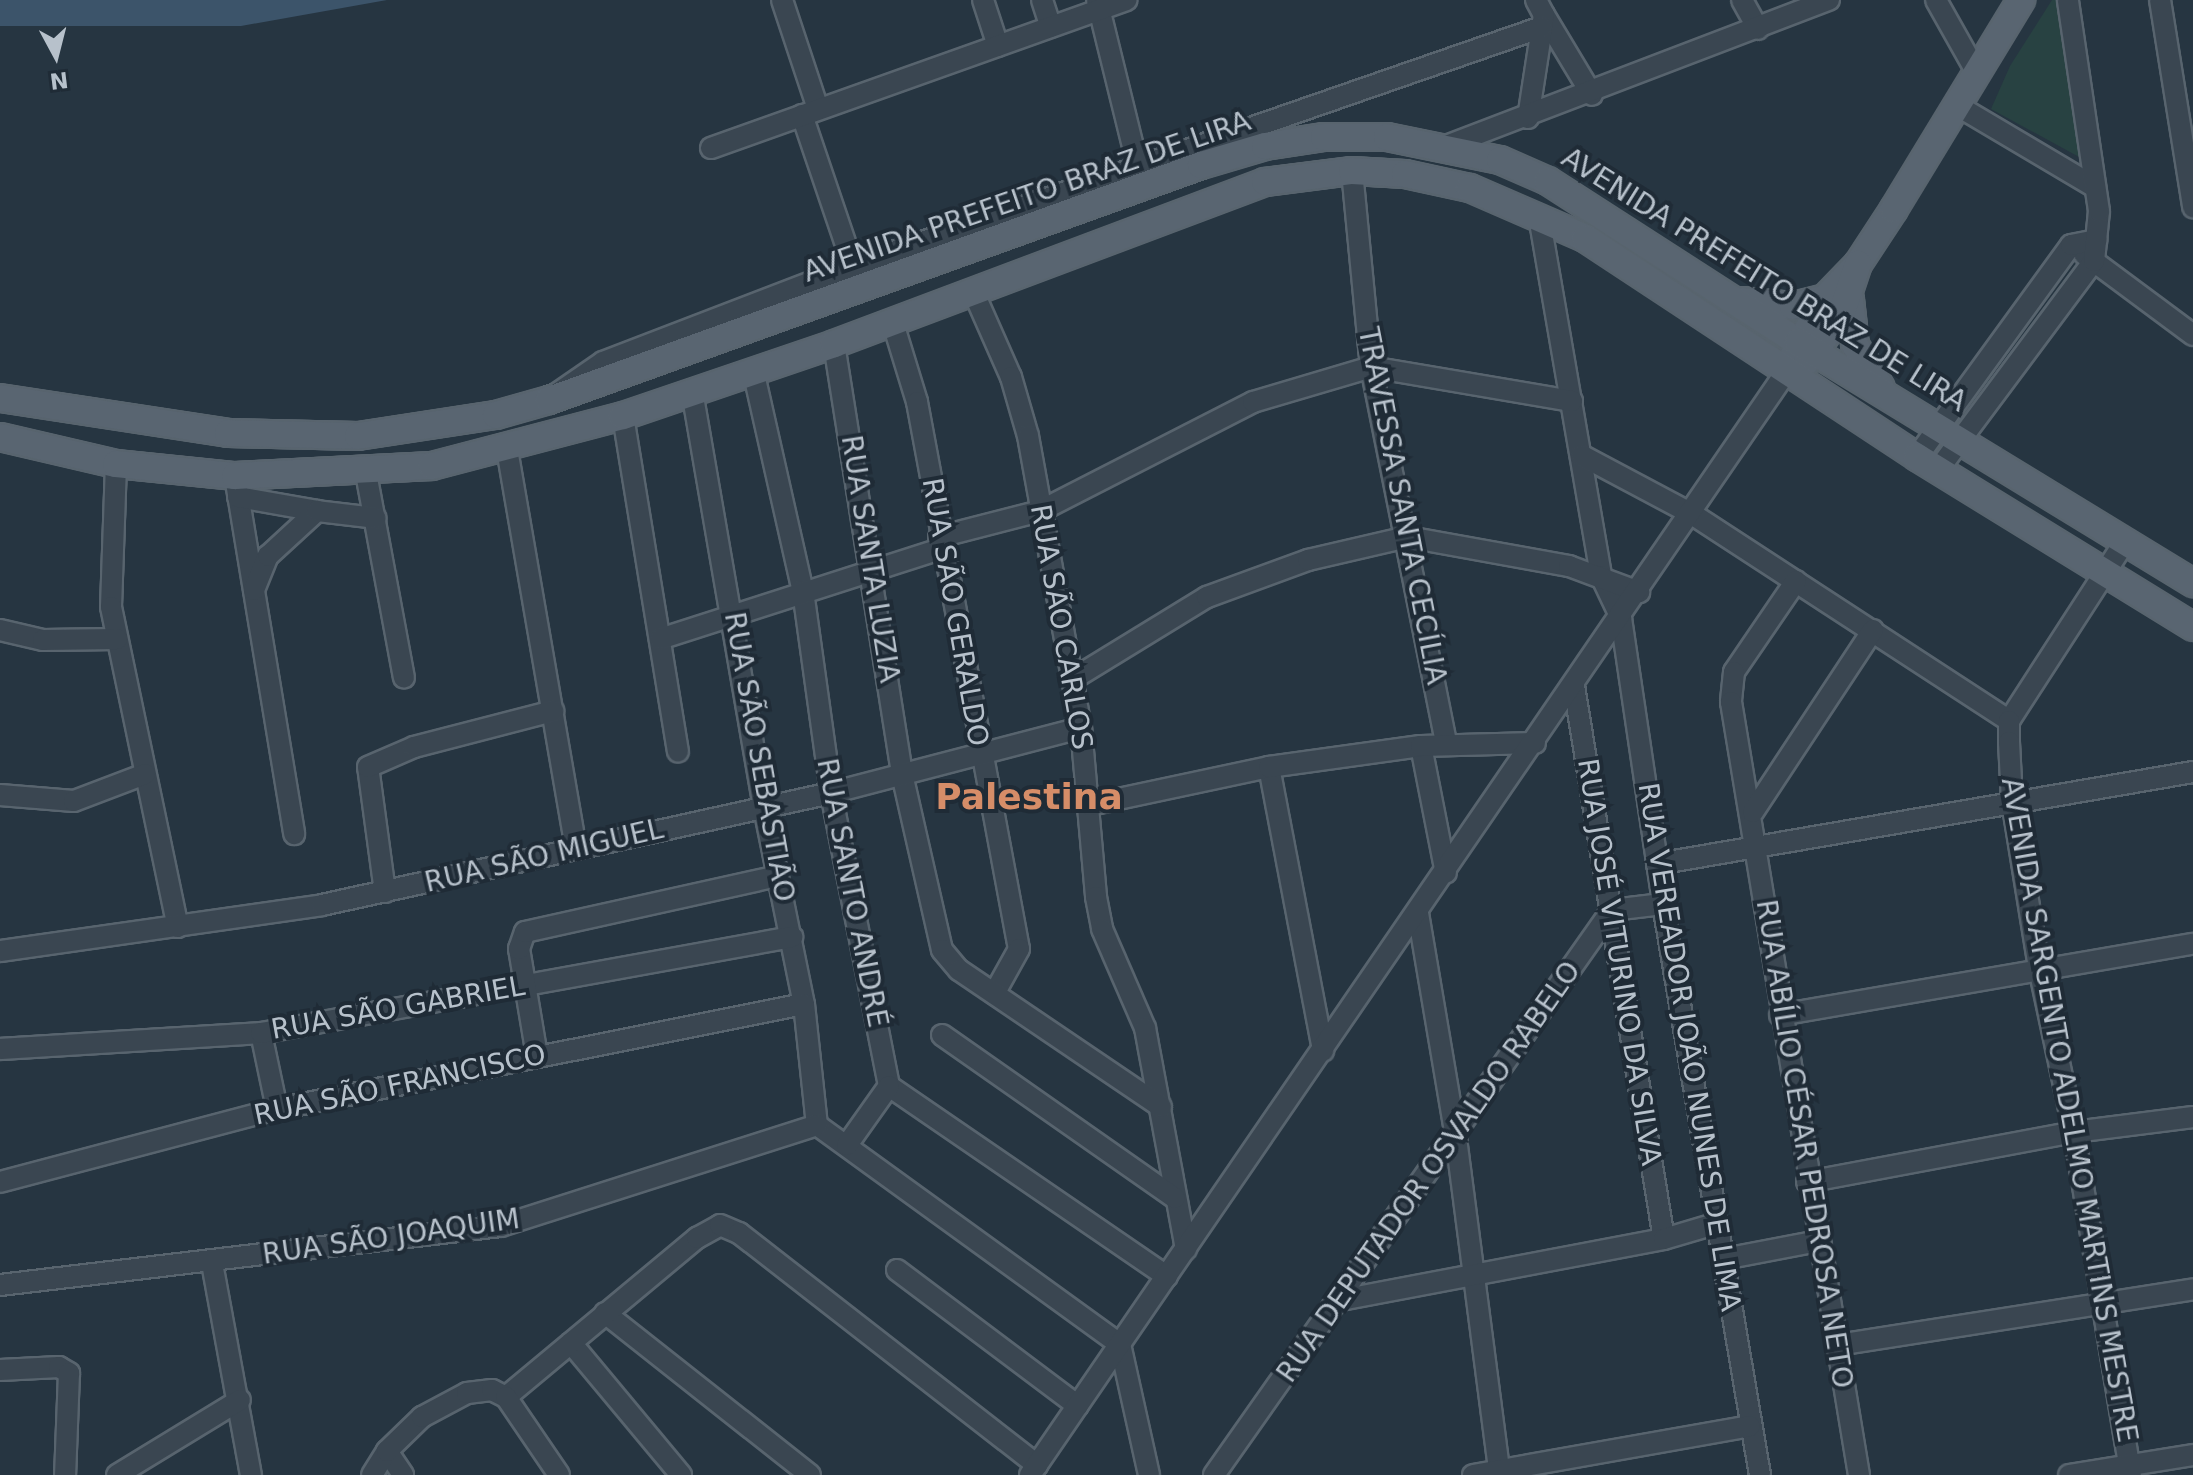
<!DOCTYPE html>
<meta charset="utf-8">
<style>
body{margin:0}
#map{position:relative;width:2193px;height:1475px;overflow:hidden;background:#263541;font-family:"DejaVu Sans",sans-serif}
div>[style]{position:absolute}
[style*='--x']{left:calc(var(--x)*1px);top:calc(var(--y)*1px);width:calc(var(--w)*1px);rotate:calc(var(--a)*1deg)}
.green>*{inset:0;background:#284242}
.water>*{inset:0;background:#3c546a}
.roads{filter:drop-shadow(2px 0 #58646e) drop-shadow(-2px 0 #58646e) drop-shadow(0 2px #58646e) drop-shadow(0 -2px #58646e)}
.minor>*{height:20px;margin:-10px;padding:0 10px;transform-origin:10px;border-radius:10px;background:#3a4651}
.major>*{height:26px;margin:-13px;padding:0 13px;transform-origin:13px;border-radius:13px;background:#596571}
span{translate:-50% -50%;white-space:nowrap;text-align:center;line-height:1.15;-webkit-text-stroke:8px #1f2b36;paint-order:stroke}
.street-label{font-size:28px;color:#b7c1cb}
.district-label{font-size:36px;color:#d68d68;font-weight:700}
.north{position:absolute;left:16px;top:16px;width:80px;height:80px;-webkit-text-stroke:6px #1f2b36;paint-order:stroke;rotate:173deg;font-size:22px;font-weight:700;line-height:32px;text-align:center;color:#b7c1cb}
.north::after{content:'';display:block;margin:auto;width:28px;height:36px;background:#b7c1cb;clip-path:polygon(50% 0,100% 100%,50% 72%,0 100%)}
</style>
<div id="map">
<div class="green">
<div style="clip-path:polygon(2052px 0,2059px 0,2081px 158px,1991px 109px,2010px 66px)"></div>
</div>
<div class="water">
<div style="clip-path:polygon(0 0,387px 0,241px 26px,0 26px)"></div>
</div>
<div class="roads">
<div class="minor">
<div style="--x:782;--y:0;--w:115;--a:71.7"></div>
<div style="--x:983;--y:0;--w:48;--a:71.9"></div>
<div style="--x:1042;--y:0;--w:28;--a:72"></div>
<div style="--x:1097;--y:0;--w:180;--a:76.2"></div>
<div style="--x:1742;--y:0;--w:33;--a:61"></div>
<div style="--x:1936;--y:0;--w:84;--a:60.7"></div>
<div style="--x:2160;--y:0;--w:210;--a:80.9"></div>
<div style="--x:1544;--y:15;--w:93;--a:59"></div>
<div style="--x:1958;--y:106;--w:159;--a:30.6"></div>
<div style="--x:802;--y:115;--w:159;--a:71.3"></div>
<div style="--x:1528;--y:118;--w:104;--a:-81.2"></div>
<div style="--x:1544;--y:15;--w:17;--a:-118"></div>
<div style="--x:1446;--y:146;--w:410;--a:-20.9"></div>
<div style="--x:711;--y:148;--w:441;--a:-19.6"></div>
<div style="--x:1352;--y:171;--w:197;--a:84.5"></div>
<div style="--x:1371;--y:367;--w:384;--a:78.7"></div>
<div style="--x:1539;--y:216;--w:365;--a:80.2"></div>
<div style="--x:1601;--y:576;--w:47;--a:64.5"></div>
<div style="--x:1621;--y:618;--w:289;--a:81.6"></div>
<div style="--x:1663;--y:904;--w:579;--a:80.36"></div>
<div style="--x:2084;--y:254;--w:136;--a:36.6"></div>
<div style="--x:973;--y:291;--w:94;--a:66.2"></div>
<div style="--x:1011;--y:377;--w:61;--a:73.9"></div>
<div style="--x:1028;--y:436;--w:297;--a:79.7"></div>
<div style="--x:1081;--y:728;--w:170;--a:84.9"></div>
<div style="--x:1096;--y:897;--w:33;--a:79"></div>
<div style="--x:1102;--y:929;--w:108;--a:66.5"></div>
<div style="--x:1145;--y:1028;--w:225;--a:79.5"></div>
<div style="--x:892;--y:320;--w:86;--a:73"></div>
<div style="--x:917;--y:402;--w:556;--a:79.44"></div>
<div style="--x:1019;--y:949;--w:51;--a:119.1"></div>
<div style="--x:834;--y:344;--w:435;--a:81"></div>
<div style="--x:902;--y:774;--w:180;--a:77.2"></div>
<div style="--x:942;--y:950;--w:26;--a:50"></div>
<div style="--x:959;--y:970;--w:244;--a:34.1"></div>
<div style="--x:753;--y:370;--w:227;--a:77.3"></div>
<div style="--x:803;--y:591;--w:204;--a:82.1"></div>
<div style="--x:831;--y:793;--w:299;--a:78.8"></div>
<div style="--x:889;--y:1086;--w:337;--a:34.4"></div>
<div style="--x:692;--y:391;--w:423;--a:80.2"></div>
<div style="--x:764;--y:808;--w:200;--a:78.5"></div>
<div style="--x:804;--y:1004;--w:122;--a:83.9"></div>
<div style="--x:555;--y:395;--w:58;--a:-34.5"></div>
<div style="--x:603;--y:362;--w:268;--a:-21"></div>
<div style="--x:853;--y:266;--w:729;--a:-19.13"></div>
<div style="--x:623;--y:416;--w:340;--a:80.7"></div>
<div style="--x:507;--y:449;--w:405;--a:80.2"></div>
<div style="--x:1581;--y:455;--w:126;--a:28"></div>
<div style="--x:1692;--y:514;--w:379;--a:33.1"></div>
<div style="--x:1917;--y:457;--w:262;--a:-54"></div>
<div style="--x:2071;--y:245;--w:26;--a:-11"></div>
<div style="--x:116;--y:464;--w:143;--a:92"></div>
<div style="--x:111;--y:607;--w:327;--a:78.2"></div>
<div style="--x:1938;--y:470;--w:261;--a:-53.3"></div>
<div style="--x:2094;--y:261;--w:50;--a:-84.3"></div>
<div style="--x:2099;--y:211;--w:213;--a:-98.4"></div>
<div style="--x:366;--y:473;--w:208;--a:79.5"></div>
<div style="--x:235;--y:476;--w:363;--a:80.6"></div>
<div style="--x:238;--y:497;--w:80;--a:10"></div>
<div style="--x:939;--y:537;--w:104;--a:-14.4"></div>
<div style="--x:1040;--y:511;--w:239;--a:-27.1"></div>
<div style="--x:1253;--y:402;--w:123;--a:-16.5"></div>
<div style="--x:1371;--y:367;--w:204;--a:9.6"></div>
<div style="--x:2126;--y:540;--w:216;--a:122.9"></div>
<div style="--x:2009;--y:721;--w:21;--a:90"></div>
<div style="--x:2009;--y:742;--w:59;--a:87.1"></div>
<div style="--x:2012;--y:801;--w:169;--a:80.8"></div>
<div style="--x:2039;--y:968;--w:168;--a:78"></div>
<div style="--x:2074;--y:1132;--w:348;--a:80.6"></div>
<div style="--x:1796;--y:581;--w:110;--a:124.3"></div>
<div style="--x:1734;--y:672;--w:30;--a:96"></div>
<div style="--x:1731;--y:702;--w:784;--a:80.6"></div>
<div style="--x:254;--y:590;--w:37;--a:-68"></div>
<div style="--x:268;--y:556;--w:67;--a:-42.6"></div>
<div style="--x:317;--y:511;--w:59;--a:6.8"></div>
<div style="--x:0;--y:630;--w:44;--a:13.1"></div>
<div style="--x:43;--y:640;--w:74;--a:-0.8"></div>
<div style="--x:660;--y:639;--w:295;--a:-17.8"></div>
<div style="--x:1073;--y:679;--w:157;--a:-31.5"></div>
<div style="--x:1207;--y:597;--w:108;--a:-20.1"></div>
<div style="--x:1308;--y:560;--w:103;--a:-13"></div>
<div style="--x:1408;--y:537;--w:164;--a:10.2"></div>
<div style="--x:1569;--y:566;--w:75;--a:20.4"></div>
<div style="--x:1574;--y:686;--w:560;--a:80.76"></div>
<div style="--x:1421;--y:746;--w:129;--a:78.9"></div>
<div style="--x:1269;--y:767;--w:289;--a:79.2"></div>
<div style="--x:0;--y:795;--w:74;--a:4.6"></div>
<div style="--x:74;--y:801;--w:76;--a:-20.8"></div>
<div style="--x:1090;--y:805;--w:183;--a:-12"></div>
<div style="--x:1269;--y:767;--w:153;--a:-7.9"></div>
<div style="--x:1421;--y:746;--w:114;--a:-1.5"></div>
<div style="--x:1753;--y:812;--w:218;--a:-56.6"></div>
<div style="--x:1657;--y:864;--w:544;--a:-9.74"></div>
<div style="--x:385;--y:892;--w:126;--a:-97.7"></div>
<div style="--x:368;--y:767;--w:50;--a:-23.5"></div>
<div style="--x:414;--y:747;--w:144;--a:-14.5"></div>
<div style="--x:1418;--y:913;--w:228;--a:80.4"></div>
<div style="--x:1456;--y:1138;--w:340;--a:82.6"></div>
<div style="--x:0;--y:951;--w:325;--a:-8.1"></div>
<div style="--x:322;--y:905;--w:521;--a:-12.41"></div>
<div style="--x:831;--y:793;--w:258;--a:-14.6"></div>
<div style="--x:1780;--y:1015;--w:419;--a:-9.8"></div>
<div style="--x:261;--y:1033;--w:78;--a:78.1"></div>
<div style="--x:942;--y:1035;--w:284;--a:35"></div>
<div style="--x:0;--y:1049;--w:261;--a:-3.5"></div>
<div style="--x:261;--y:1033;--w:540;--a:-10.25"></div>
<div style="--x:537;--y:1056;--w:109;--a:-99.5"></div>
<div style="--x:519;--y:949;--w:18;--a:-71"></div>
<div style="--x:525;--y:932;--w:259;--a:-12.5"></div>
<div style="--x:817;--y:1125;--w:374;--a:35.9"></div>
<div style="--x:1120;--y:1344;--w:134;--a:77.5"></div>
<div style="--x:847;--y:1145;--w:72;--a:-54.6"></div>
<div style="--x:0;--y:1182;--w:286;--a:-14.8"></div>
<div style="--x:277;--y:1109;--w:537;--a:-11.27"></div>
<div style="--x:1807;--y:1182;--w:272;--a:-10.6"></div>
<div style="--x:2074;--y:1132;--w:120;--a:-7.2"></div>
<div style="--x:1724;--y:1259;--w:96;--a:-10.8"></div>
<div style="--x:212;--y:1263;--w:216;--a:79.6"></div>
<div style="--x:897;--y:1270;--w:226;--a:36.9"></div>
<div style="--x:0;--y:1285;--w:504;--a:-6.72"></div>
<div style="--x:501;--y:1226;--w:332;--a:-17.7"></div>
<div style="--x:1341;--y:1300;--w:329;--a:-10.7"></div>
<div style="--x:1664;--y:1239;--w:56;--a:-16.5"></div>
<div style="--x:605;--y:1313;--w:261;--a:38.3"></div>
<div style="--x:571;--y:1343;--w:172;--a:50.2"></div>
<div style="--x:1837;--y:1345;--w:360;--a:-8.9"></div>
<div style="--x:0;--y:1370;--w:59;--a:-2.9"></div>
<div style="--x:59;--y:1367;--w:12;--a:31"></div>
<div style="--x:69;--y:1373;--w:102;--a:92.2"></div>
<div style="--x:506;--y:1397;--w:249;--a:-39.8"></div>
<div style="--x:697;--y:1238;--w:26;--a:-29"></div>
<div style="--x:720;--y:1225;--w:21;--a:23"></div>
<div style="--x:739;--y:1233;--w:378;--a:37.9"></div>
<div style="--x:387;--y:1451;--w:29;--a:56"></div>
<div style="--x:117;--y:1475;--w:144;--a:-31.4"></div>
<div style="--x:372;--y:1475;--w:28;--a:-58"></div>
<div style="--x:387;--y:1451;--w:49;--a:-44.2"></div>
<div style="--x:422;--y:1417;--w:51;--a:-28.1"></div>
<div style="--x:467;--y:1393;--w:25;--a:-7"></div>
<div style="--x:492;--y:1390;--w:16;--a:27"></div>
<div style="--x:506;--y:1397;--w:94;--a:55.8"></div>
<div style="--x:1030;--y:1475;--w:1337;--a:-55.57"></div>
<div style="--x:1214;--y:1475;--w:691;--a:-54.84"></div>
<div style="--x:1612;--y:910;--w:51;--a:-6.7"></div>
<div style="--x:1473;--y:1475;--w:281;--a:-10"></div>
<div style="--x:2069;--y:1475;--w:126;--a:-9.2"></div>
</div>
<div class="major">
<div style="--x:1850;--y:299;--w:46;--a:83.8"></div>
<div style="--x:1855;--y:345;--w:50;--a:58.8"></div>
<div style="--x:1742;--y:301;--w:51;--a:5.6"></div>
<div style="--x:1793;--y:306;--w:33;--a:-14"></div>
<div style="--x:1793;--y:356;--w:66;--a:-61.1"></div>
<div style="--x:1825;--y:298;--w:47;--a:-45.9"></div>
<div style="--x:1858;--y:264;--w:66;--a:-56.8"></div>
<div style="--x:1894;--y:209;--w:245;--a:-58.7"></div>
<div style="--x:1807;--y:361;--w:57;--a:-53.5"></div>
<div style="--x:1841;--y:315;--w:54;--a:-71.6"></div>
<div style="--x:0;--y:398;--w:231;--a:8.7"></div>
<div style="--x:228;--y:433;--w:130;--a:1.3"></div>
<div style="--x:358;--y:436;--w:140;--a:-8.7"></div>
<div style="--x:496;--y:415;--w:55;--a:-15.8"></div>
<div style="--x:549;--y:400;--w:693;--a:-19.82"></div>
<div style="--x:1201;--y:165;--w:67;--a:-16.5"></div>
<div style="--x:1265;--y:146;--w:60;--a:-8.7"></div>
<div style="--x:1324;--y:137;--w:63;--a:0"></div>
<div style="--x:1387;--y:137;--w:115;--a:11.5"></div>
<div style="--x:1500;--y:160;--w:52;--a:23.6"></div>
<div style="--x:1548;--y:181;--w:297;--a:32.8"></div>
<div style="--x:1798;--y:342;--w:463;--a:31.4"></div>
<div style="--x:0;--y:437;--w:119;--a:13.1"></div>
<div style="--x:116;--y:464;--w:120;--a:5.8"></div>
<div style="--x:235;--y:476;--w:197;--a:-2.9"></div>
<div style="--x:432;--y:466;--w:197;--a:-14.7"></div>
<div style="--x:623;--y:416;--w:223;--a:-18.8"></div>
<div style="--x:834;--y:344;--w:460;--a:-20.6"></div>
<div style="--x:1265;--y:182;--w:88;--a:-7.2"></div>
<div style="--x:1352;--y:171;--w:53;--a:3.2"></div>
<div style="--x:1405;--y:174;--w:66;--a:12.2"></div>
<div style="--x:1470;--y:188;--w:125;--a:23.5"></div>
<div style="--x:1585;--y:238;--w:398;--a:33.4"></div>
<div style="--x:1917;--y:457;--w:324;--a:31.6"></div>
</div>
</div>
<div class="street-label">
<span style="left:1027px;top:197px;rotate:-19deg">AVENIDA PREFEITO BRAZ DE LIRA</span>
<span style="left:1764px;top:280px;rotate:32deg">AVENIDA PREFEITO BRAZ DE LIRA</span>
<span style="left:1402px;top:506px;rotate:79deg">TRAVESSA SANTA CECÍLIA</span>
<span style="left:870px;top:559px;rotate:81deg">RUA SANTA LUZIA</span>
<span style="left:955px;top:612px;rotate:80deg">RUA SÃO GERALDO</span>
<span style="left:1061px;top:627px;rotate:80deg">RUA SÃO CARLOS</span>
<span style="left:759px;top:757px;rotate:80deg">RUA SÃO SEBASTIÃO</span>
<span style="left:544px;top:856px;rotate:-13deg">RUA SÃO MIGUEL</span>
<span style="left:852px;top:893px;rotate:79deg">RUA SANTO ANDRÉ</span>
<span style="left:1619px;top:962px;rotate:81deg">RUA JOSÉ VITURINO DA SILVA</span>
<span style="left:398px;top:1008px;rotate:-10deg">RUA SÃO GABRIEL</span>
<span style="left:1689px;top:1047px;rotate:81deg">RUA VEREADOR JOÃO NUNES DE LIMA</span>
<span style="left:400px;top:1085px;rotate:-12deg">RUA SÃO FRANCISCO</span>
<span style="left:2069px;top:1110px;rotate:80deg">AVENIDA SARGENTO ADELMO MARTINS MESTRE</span>
<span style="left:1804px;top:1144px;rotate:81deg">RUA ABÍLIO CÉSAR PEDROSA NETO</span>
<span style="left:1429px;top:1172px;rotate:-55deg">RUA DEPUTADOR OSVALDO RABELO</span>
<span style="left:391px;top:1237px;rotate:-8deg">RUA SÃO JOAQUIM</span>
</div>
<div class="district-label">
<span style="left:1029px;top:797px">Palestina</span>
</div>
<div class="north">N</div>
</div>
